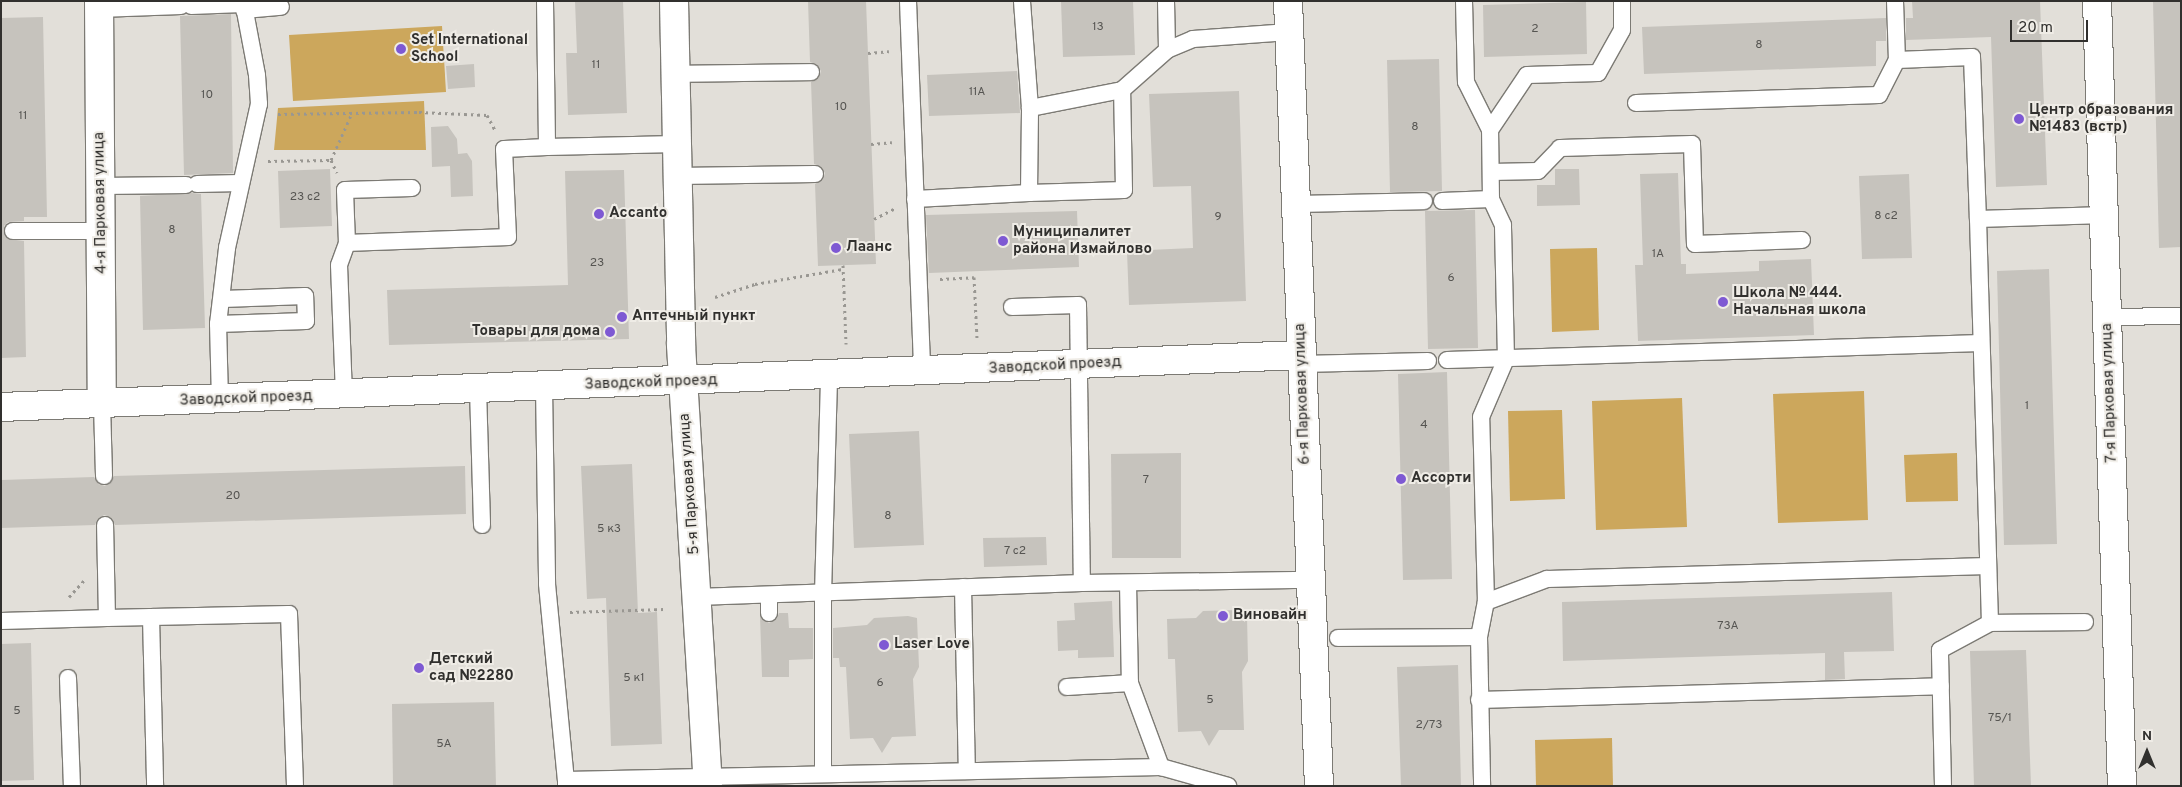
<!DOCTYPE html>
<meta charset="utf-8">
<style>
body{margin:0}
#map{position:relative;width:2182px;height:787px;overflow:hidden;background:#e2dfd9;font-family:Overpass,sans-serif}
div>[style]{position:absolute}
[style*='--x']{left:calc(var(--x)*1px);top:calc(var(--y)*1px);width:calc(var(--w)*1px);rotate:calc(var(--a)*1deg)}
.green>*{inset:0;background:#cca75c}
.building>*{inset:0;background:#c6c3bd}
.path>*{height:3px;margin-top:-1.5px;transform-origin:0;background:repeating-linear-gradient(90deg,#999792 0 2.5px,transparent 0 6.5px)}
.roads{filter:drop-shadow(1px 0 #7c7a74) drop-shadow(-1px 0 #7c7a74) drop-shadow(0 1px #7c7a74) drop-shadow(0 -1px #7c7a74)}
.service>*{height:16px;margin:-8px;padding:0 8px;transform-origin:8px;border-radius:8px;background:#fff}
.minor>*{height:28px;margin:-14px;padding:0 14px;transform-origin:14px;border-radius:14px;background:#fff}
.dots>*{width:14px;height:14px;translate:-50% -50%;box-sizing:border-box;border:2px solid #efece6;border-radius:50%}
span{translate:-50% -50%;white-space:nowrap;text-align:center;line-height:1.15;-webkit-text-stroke:4px #efece6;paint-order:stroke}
.number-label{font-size:12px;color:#565552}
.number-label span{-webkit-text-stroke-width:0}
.poi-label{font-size:15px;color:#31302e;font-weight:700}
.left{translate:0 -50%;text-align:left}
.right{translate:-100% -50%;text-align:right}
.street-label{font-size:15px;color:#31302e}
.frame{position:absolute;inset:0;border:2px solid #31302e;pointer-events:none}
.north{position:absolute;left:2122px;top:727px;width:50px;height:50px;-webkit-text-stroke:4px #efece6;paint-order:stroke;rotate:0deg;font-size:14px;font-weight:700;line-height:20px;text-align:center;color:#31302e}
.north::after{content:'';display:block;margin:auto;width:18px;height:22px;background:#31302e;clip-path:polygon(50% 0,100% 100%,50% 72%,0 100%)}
.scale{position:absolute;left:2010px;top:20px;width:78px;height:22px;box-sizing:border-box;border:2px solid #31302e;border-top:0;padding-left:6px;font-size:15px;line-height:18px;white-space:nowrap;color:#31302e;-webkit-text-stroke:4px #efece6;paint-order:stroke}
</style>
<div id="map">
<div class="green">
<div style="clip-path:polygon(442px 26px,446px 92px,293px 101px,289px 35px)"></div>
<div style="clip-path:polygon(424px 101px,426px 150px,274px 150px,278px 108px)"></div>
<div style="clip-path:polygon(1597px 248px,1599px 330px,1552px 332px,1550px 249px)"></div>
<div style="clip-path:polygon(1864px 391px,1868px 520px,1778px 523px,1773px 394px)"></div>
<div style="clip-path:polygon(1682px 398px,1687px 527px,1596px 530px,1592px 401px)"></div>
<div style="clip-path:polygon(1562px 410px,1565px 499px,1510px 501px,1508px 411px)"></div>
<div style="clip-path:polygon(1957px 453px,1958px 501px,1906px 502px,1904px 455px)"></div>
<div style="clip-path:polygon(1612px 738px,1613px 786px,1536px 786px,1535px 740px)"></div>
</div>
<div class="building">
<div style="clip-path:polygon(575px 1px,623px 1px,627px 113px,568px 115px,566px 53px,577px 53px)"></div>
<div style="clip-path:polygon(808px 1px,866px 1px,876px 264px,818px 266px,815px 184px,823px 179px,825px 173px,820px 166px,814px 164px,811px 82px,819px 77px,821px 71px,816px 64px,810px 62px)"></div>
<div style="clip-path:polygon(1061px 1px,1133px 1px,1135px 55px,1063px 57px)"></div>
<div style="clip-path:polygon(1912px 1px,2040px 1px,2047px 185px,1996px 187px,1991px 37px,1906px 40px,1906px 18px,1913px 18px)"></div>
<div style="clip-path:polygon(2153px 1px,2181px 1px,2181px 247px,2159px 248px)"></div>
<div style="clip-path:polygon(1586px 2px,1587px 54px,1484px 57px,1483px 5px)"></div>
<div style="clip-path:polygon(231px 14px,233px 173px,184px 175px,180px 16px)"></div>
<div style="clip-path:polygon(43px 17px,47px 217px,24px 217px,24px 221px,8px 222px,4px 226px,8px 239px,24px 241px,26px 357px,1px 358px,1px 18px)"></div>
<div style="clip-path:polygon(1886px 18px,1886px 41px,1876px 41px,1876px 66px,1644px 74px,1642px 27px)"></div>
<div style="clip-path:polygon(1439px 59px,1442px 191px,1390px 192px,1387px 60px)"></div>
<div style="clip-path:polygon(474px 64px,475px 87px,448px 89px,446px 66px)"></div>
<div style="clip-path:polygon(1017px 71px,1020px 113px,929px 116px,927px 75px)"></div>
<div style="clip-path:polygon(1239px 91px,1246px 301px,1129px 305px,1127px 251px,1193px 248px,1191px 186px,1153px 187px,1149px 94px)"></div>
<div style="clip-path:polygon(448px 126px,457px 139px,458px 154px,467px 153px,472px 161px,473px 196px,451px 197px,450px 166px,432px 167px,431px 127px)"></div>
<div style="clip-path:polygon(330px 169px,332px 226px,280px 228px,278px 171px)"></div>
<div style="clip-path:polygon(1555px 169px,1579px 169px,1580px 205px,1537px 206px,1537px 185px,1555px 185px)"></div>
<div style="clip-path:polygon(624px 170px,629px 339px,389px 345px,387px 290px,568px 285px,565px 171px)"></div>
<div style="clip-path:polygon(1678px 173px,1681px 264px,1686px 264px,1686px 274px,1759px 271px,1759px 261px,1811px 259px,1814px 335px,1638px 341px,1635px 265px,1643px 265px,1640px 174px)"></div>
<div style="clip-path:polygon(1909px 174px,1912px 258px,1862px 259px,1859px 176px)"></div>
<div style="clip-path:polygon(192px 193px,201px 194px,205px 328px,143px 330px,140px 196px)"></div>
<div style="clip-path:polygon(1475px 210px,1478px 348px,1428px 349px,1425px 211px)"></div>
<div style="clip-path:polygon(1077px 211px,1079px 267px,929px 273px,926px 215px)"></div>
<div style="clip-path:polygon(2049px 269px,2057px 544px,2004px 545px,1997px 271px)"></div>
<div style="clip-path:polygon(1447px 372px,1452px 579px,1403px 580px,1398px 374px)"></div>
<div style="clip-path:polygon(919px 431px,924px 545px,854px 548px,849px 434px)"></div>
<div style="clip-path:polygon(1181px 453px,1181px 558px,1112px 558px,1111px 454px)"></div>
<div style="clip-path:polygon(632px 464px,638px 613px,657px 612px,662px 744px,611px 746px,606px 598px,587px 599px,581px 466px)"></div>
<div style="clip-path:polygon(465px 466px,466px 514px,115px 525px,110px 517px,104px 515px,97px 520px,95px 525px,1px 528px,1px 480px,94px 477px,99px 485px,105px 486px,114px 476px)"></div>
<div style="clip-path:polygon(1046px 537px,1047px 565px,984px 567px,983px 538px)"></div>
<div style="clip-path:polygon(1892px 592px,1894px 651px,1844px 652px,1845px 679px,1825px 680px,1825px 653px,1563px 661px,1562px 602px)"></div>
<div style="clip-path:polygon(1112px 601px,1114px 657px,1078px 658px,1078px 650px,1058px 651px,1057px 621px,1075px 620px,1074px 603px)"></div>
<div style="clip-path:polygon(1238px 610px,1247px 616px,1248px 661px,1242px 672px,1244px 730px,1219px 730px,1209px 746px,1201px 731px,1178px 732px,1175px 659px,1168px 659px,1167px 619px,1196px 618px,1203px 611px)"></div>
<div style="clip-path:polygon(779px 613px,788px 613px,789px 628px,813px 628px,813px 659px,789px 660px,789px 677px,762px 677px,760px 616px,769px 623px,777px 618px)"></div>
<div style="clip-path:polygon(908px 616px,917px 618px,919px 667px,913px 679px,916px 736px,892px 737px,882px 753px,873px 738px,850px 739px,846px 667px,840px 667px,839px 658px,833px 658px,833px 628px,867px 625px,874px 618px)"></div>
<div style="clip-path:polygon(31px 643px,34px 780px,1px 781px,1px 644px)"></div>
<div style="clip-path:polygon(2026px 650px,2031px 786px,1974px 786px,1970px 651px)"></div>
<div style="clip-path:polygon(1458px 665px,1461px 786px,1401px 786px,1397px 667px)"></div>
<div style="clip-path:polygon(494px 702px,496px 786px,393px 786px,392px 704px)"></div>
</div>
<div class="path">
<div style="--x:868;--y:53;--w:21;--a:-5"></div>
<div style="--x:278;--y:114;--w:141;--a:-0.8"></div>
<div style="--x:419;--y:112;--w:68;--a:2.5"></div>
<div style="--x:487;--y:115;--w:19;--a:62"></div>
<div style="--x:871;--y:144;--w:21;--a:-5"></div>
<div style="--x:331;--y:160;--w:49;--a:-66"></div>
<div style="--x:268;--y:161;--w:63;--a:-0.9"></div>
<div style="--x:331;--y:160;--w:14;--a:65"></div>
<div style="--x:874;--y:219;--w:25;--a:-27"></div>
<div style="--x:843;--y:265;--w:79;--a:87.8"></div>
<div style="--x:940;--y:279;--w:34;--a:-3"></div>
<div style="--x:974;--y:277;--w:61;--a:87.2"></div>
<div style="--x:715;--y:297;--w:42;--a:-18"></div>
<div style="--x:755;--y:284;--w:89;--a:-9.7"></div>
<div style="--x:69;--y:597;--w:24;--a:-48"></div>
<div style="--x:570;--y:612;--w:94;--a:-1.8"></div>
</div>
<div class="roads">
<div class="service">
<div style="--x:545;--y:1;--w:146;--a:89.2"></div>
<div style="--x:547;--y:147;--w:129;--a:-1.3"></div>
<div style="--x:908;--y:1;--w:370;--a:87.8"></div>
<div style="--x:1166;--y:1;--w:49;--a:88.8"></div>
<div style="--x:1167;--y:50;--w:28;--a:-23"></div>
<div style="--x:1193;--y:39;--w:96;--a:-4.2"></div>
<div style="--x:1464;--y:1;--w:81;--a:88.6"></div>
<div style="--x:1466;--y:82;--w:54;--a:63.4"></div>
<div style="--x:1895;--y:1;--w:59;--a:88.1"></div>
<div style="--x:1897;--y:60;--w:75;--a:-2.3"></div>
<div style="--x:1972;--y:57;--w:162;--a:87.9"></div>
<div style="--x:1978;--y:219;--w:127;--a:-1.8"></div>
<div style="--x:191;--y:6;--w:52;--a:-2.2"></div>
<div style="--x:99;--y:9;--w:82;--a:-2.1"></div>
<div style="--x:244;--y:10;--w:37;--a:-5"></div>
<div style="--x:675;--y:74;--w:136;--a:-0.8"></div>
<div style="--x:1122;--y:90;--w:60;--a:-41.6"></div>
<div style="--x:1636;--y:103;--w:243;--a:-1.9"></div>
<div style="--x:1879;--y:95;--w:39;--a:-63"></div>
<div style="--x:1491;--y:172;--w:47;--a:-1.2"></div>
<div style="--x:1538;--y:171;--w:32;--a:-46"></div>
<div style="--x:1560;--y:148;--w:132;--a:-1.7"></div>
<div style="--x:1692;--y:144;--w:100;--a:88.3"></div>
<div style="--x:1695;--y:244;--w:107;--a:-2.1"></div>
<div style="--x:677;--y:176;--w:138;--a:-0.8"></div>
<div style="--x:197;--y:184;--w:43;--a:-1.3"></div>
<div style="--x:101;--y:186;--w:85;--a:-0.7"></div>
<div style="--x:1029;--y:193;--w:95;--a:-1.8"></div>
<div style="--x:1124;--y:190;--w:100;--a:-91.1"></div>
<div style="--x:1122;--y:90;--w:94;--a:168.9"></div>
<div style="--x:915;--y:199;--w:114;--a:-3"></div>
<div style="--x:1029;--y:193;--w:85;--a:-89.3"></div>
<div style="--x:1030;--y:108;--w:107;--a:-94.3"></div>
<div style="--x:1442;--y:201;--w:49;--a:-2.3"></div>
<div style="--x:1491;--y:199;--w:69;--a:-90.8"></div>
<div style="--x:1490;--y:130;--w:66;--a:-56.1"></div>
<div style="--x:1527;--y:75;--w:71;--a:-1.6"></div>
<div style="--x:1598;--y:73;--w:49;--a:-60.8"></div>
<div style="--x:1622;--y:30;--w:29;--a:-90"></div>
<div style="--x:1295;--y:204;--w:129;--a:-1.3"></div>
<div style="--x:1978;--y:219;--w:404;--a:88.3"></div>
<div style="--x:13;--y:231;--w:88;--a:0"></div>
<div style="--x:347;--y:243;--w:53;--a:-92.2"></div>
<div style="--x:345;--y:190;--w:67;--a:-1.7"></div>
<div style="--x:1012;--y:307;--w:66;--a:-1.7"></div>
<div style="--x:1078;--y:305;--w:278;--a:89.2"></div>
<div style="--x:2108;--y:317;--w:73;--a:-0.8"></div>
<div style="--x:218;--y:324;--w:88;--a:-2"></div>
<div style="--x:306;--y:321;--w:25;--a:-92"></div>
<div style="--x:305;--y:296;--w:82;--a:177.9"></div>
<div style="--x:1447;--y:360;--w:534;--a:-1.82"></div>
<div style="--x:1301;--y:364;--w:127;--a:-1.4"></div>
<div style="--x:544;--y:387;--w:197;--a:89.1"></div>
<div style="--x:547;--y:584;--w:197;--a:84.5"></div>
<div style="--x:478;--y:389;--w:136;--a:88.3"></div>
<div style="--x:344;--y:395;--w:130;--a:-92.2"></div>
<div style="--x:339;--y:265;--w:23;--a:-70"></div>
<div style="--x:347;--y:243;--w:161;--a:-2.1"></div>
<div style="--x:508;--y:237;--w:88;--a:-92.6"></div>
<div style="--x:504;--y:149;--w:43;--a:-2.7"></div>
<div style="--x:220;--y:400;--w:76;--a:-91.5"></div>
<div style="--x:218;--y:324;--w:77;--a:-83.2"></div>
<div style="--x:227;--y:248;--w:148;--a:-77.5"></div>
<div style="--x:259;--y:104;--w:29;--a:-94"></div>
<div style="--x:257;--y:75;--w:75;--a:-100.7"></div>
<div style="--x:102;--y:404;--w:72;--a:88.4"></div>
<div style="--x:1128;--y:583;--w:100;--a:88.9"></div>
<div style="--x:1130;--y:683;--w:90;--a:69.7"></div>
<div style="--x:963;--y:587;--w:184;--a:88.8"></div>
<div style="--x:769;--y:596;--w:17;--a:90"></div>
<div style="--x:697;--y:597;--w:385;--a:-2.1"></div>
<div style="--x:1082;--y:583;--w:229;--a:-0.8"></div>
<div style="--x:1486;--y:602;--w:185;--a:-91.5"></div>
<div style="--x:1481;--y:417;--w:63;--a:-66.7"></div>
<div style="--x:1506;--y:359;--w:134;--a:-91.3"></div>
<div style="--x:1503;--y:225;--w:29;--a:-115"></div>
<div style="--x:151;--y:617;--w:138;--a:-1.2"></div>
<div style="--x:289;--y:614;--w:172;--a:88"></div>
<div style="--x:107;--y:618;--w:44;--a:-1.3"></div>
<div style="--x:151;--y:617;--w:169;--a:88.6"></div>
<div style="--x:1;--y:621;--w:106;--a:-1.6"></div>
<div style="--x:107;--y:618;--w:93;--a:-91.2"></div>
<div style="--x:1479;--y:637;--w:36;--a:-79"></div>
<div style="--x:1486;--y:602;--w:65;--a:-20.7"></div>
<div style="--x:1547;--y:579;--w:441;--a:-1.7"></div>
<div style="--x:1338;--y:638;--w:141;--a:-0.4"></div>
<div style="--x:1479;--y:637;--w:149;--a:88.8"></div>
<div style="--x:68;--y:678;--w:108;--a:87.9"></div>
<div style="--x:1067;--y:687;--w:63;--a:-3.6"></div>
<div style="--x:1479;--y:700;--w:462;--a:-1.7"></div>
<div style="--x:823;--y:773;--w:179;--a:-90"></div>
<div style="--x:823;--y:594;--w:218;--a:-88.4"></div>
<div style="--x:566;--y:786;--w:6;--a:-90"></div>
<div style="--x:566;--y:780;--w:595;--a:-1.25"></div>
<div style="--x:1161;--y:767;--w:70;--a:15.8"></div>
<div style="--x:1943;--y:786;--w:136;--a:-91.3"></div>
<div style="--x:1940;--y:650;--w:57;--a:-28.4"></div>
<div style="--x:1990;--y:623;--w:95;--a:-0.6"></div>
</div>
<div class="minor">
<div style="--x:99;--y:1;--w:403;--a:89.6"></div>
<div style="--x:674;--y:1;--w:344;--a:88.8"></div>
<div style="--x:681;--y:345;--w:442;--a:86.5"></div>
<div style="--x:1288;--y:1;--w:786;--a:87.74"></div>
<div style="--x:2097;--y:1;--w:785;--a:88.18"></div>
<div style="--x:1;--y:407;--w:1300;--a:-2.29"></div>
</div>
</div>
<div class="dots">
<div style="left:401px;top:49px;background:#7e59d3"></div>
<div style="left:2019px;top:119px;background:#7e59d3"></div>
<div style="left:599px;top:214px;background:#7e59d3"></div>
<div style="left:1003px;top:241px;background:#7e59d3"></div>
<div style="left:836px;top:248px;background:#7e59d3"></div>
<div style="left:1723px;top:302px;background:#7e59d3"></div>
<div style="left:622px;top:317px;background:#7e59d3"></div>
<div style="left:610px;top:332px;background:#7e59d3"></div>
<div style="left:1401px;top:479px;background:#7e59d3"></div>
<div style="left:1223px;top:616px;background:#7e59d3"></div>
<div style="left:884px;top:645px;background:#7e59d3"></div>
<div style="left:419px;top:668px;background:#7e59d3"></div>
</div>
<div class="number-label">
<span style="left:1098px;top:28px">13</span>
<span style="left:1535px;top:30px">2</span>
<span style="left:1759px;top:46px">8</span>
<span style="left:596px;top:66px">11</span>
<span style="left:977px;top:93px">11А</span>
<span style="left:207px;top:96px">10</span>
<span style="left:841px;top:108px">10</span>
<span style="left:23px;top:117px">11</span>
<span style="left:1415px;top:128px">8</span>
<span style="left:305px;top:198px">23 с2</span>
<span style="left:1886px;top:217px">8 с2</span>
<span style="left:1218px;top:218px">9</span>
<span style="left:172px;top:231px">8</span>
<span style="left:1658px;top:255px">1А</span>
<span style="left:597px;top:264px">23</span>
<span style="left:1451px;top:279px">6</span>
<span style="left:2027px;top:407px">1</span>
<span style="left:1424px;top:426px">4</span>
<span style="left:1146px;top:481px">7</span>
<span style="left:233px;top:497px">20</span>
<span style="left:888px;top:517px">8</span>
<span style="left:609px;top:530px">5 к3</span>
<span style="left:1015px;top:552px">7 с2</span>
<span style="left:1728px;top:627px">73А</span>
<span style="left:634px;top:679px">5 к1</span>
<span style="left:880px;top:684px">6</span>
<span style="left:1210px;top:701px">5</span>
<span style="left:17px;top:712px">5</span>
<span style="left:2000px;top:719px">75/1</span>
<span style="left:1429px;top:726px">2/73</span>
<span style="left:444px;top:745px">5А</span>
</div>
<div class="poi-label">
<span class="left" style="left:411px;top:49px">Set International<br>School</span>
<span class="left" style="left:2029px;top:119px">Центр образования<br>№1483 (встр)</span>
<span class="left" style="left:609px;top:214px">Accanto</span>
<span class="left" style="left:1013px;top:241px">Муниципалитет<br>района Измайлово</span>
<span class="left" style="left:846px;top:248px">Лаанс</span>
<span class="left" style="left:1733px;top:302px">Школа № 444.<br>Начальная школа</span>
<span class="left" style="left:632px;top:317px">Аптечный пункт</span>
<span class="right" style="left:600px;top:332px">Товары для дома</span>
<span class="left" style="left:1411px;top:479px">Ассорти</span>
<span class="left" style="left:1233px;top:616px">Виновайн</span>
<span class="left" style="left:894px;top:645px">Laser Love</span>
<span class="left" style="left:429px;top:668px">Детский<br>сад №2280</span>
</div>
<div class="street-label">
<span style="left:101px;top:203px;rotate:-91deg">4-я Парковая улица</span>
<span style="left:1055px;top:366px;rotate:-3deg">Заводской проезд</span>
<span style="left:651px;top:383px;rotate:-2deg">Заводской проезд</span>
<span style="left:2110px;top:393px;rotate:-92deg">7-я Парковая улица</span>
<span style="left:1303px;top:394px;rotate:-92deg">6-я Парковая улица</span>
<span style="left:246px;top:399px;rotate:-2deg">Заводской проезд</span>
<span style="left:690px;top:484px;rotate:-94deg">5-я Парковая улица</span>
</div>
<div class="frame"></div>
<div class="north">N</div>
<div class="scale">20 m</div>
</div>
